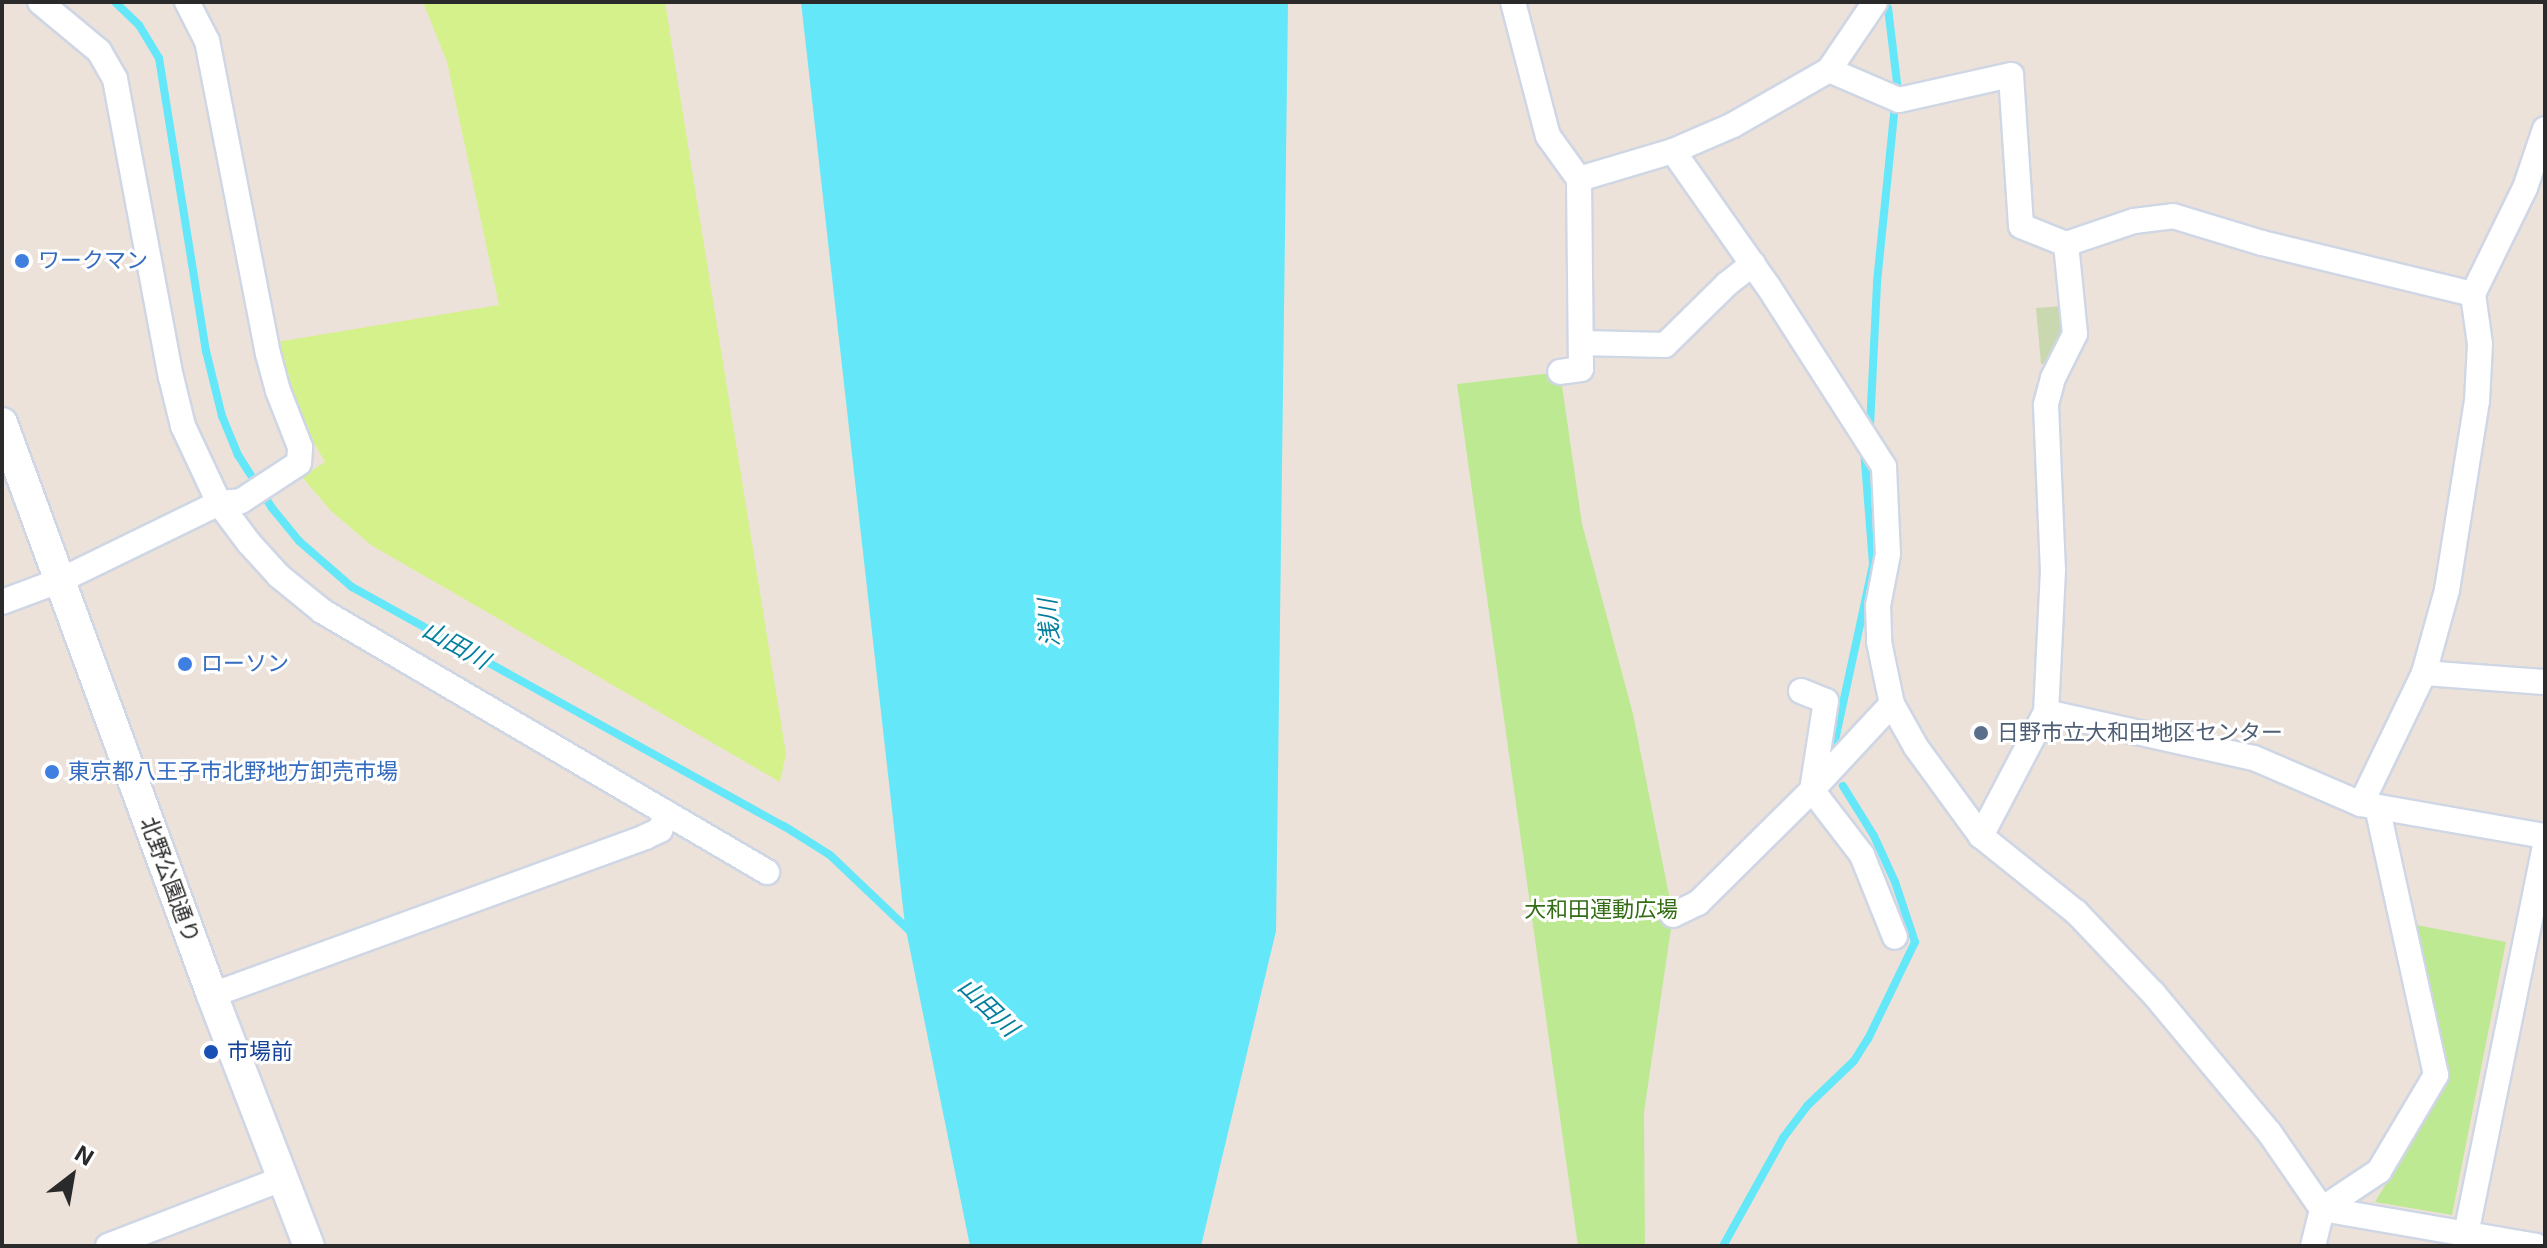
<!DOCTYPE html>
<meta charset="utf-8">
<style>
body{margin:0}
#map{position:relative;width:2547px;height:1248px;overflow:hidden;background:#ede2da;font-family:Inter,"Noto Sans JP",sans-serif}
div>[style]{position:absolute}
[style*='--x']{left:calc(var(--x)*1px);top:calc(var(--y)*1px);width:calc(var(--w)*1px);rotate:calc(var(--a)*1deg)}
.green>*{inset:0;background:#bce992}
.cemetery>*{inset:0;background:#cad8b0}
.pitch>*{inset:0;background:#d5f18c}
.water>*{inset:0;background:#64e7f8}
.stream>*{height:8px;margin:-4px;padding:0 4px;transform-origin:4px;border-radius:4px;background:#64e7f8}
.roads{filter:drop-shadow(2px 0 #cfd6e4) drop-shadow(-2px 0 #cfd6e4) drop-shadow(0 2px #cfd6e4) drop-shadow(0 -2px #cfd6e4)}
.minor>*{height:24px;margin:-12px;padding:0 12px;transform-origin:12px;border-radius:12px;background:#fff}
.tertiary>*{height:30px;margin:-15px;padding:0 15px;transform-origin:15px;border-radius:15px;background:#fff}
.dots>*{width:22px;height:22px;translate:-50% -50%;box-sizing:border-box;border:4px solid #fff;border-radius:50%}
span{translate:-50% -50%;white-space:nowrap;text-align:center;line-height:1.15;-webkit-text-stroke:6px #fff;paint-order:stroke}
.shop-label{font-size:22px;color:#366cbe}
.left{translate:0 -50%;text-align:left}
.service-label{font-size:22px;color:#4e5e75}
.street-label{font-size:22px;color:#2a2a2a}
.park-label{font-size:22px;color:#336c14}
.transit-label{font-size:22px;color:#164399}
.water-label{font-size:24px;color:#037f9e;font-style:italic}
.frame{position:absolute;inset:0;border:4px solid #2a2a2a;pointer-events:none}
.north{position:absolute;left:32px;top:1136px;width:80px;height:80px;-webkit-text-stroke:6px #fff;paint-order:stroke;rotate:31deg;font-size:22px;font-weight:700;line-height:32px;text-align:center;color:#2a2a2a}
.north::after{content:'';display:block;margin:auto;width:28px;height:36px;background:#2a2a2a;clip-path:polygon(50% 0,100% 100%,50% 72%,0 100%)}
</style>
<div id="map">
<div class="green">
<div style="clip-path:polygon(1560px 372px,1582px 524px,1633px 714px,1673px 915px,1644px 1112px,1645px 1246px,1578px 1246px,1457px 384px)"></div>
<div style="clip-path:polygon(2416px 925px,2506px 942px,2452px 1215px,2375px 1202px,2446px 1085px)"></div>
</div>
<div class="cemetery">
<div style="clip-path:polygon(2064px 306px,2067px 343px,2059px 362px,2041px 364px,2036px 308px)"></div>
</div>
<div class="pitch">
<div style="clip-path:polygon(423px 2px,665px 2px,786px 754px,780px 782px,371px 545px,331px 511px,302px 477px,325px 462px,306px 429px,277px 342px,499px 305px,447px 62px)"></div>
</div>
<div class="water">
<div style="clip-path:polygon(801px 2px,1288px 2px,1276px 931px,1201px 1246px,970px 1246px,905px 925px)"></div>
</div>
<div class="stream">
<div style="--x:115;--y:2;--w:33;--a:44"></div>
<div style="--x:139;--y:25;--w:39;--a:59"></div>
<div style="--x:159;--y:58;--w:297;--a:80.9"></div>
<div style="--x:206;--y:351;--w:67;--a:76.2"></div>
<div style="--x:222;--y:416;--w:42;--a:67.7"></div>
<div style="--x:238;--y:455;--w:63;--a:57.3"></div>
<div style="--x:272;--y:508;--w:43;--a:50.7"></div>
<div style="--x:299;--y:541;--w:70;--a:41"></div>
<div style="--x:352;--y:587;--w:494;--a:29"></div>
<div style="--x:784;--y:826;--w:54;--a:32.2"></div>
<div style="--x:830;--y:855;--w:113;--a:43.6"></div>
<div style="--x:1888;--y:8;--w:84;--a:83.1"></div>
<div style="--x:1870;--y:427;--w:145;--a:-87.2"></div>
<div style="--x:1877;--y:282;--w:177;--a:-84.2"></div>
<div style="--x:1831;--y:759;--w:199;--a:-77.8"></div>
<div style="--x:1873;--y:564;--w:114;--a:-94.5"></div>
<div style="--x:1723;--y:1246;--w:124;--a:-60.9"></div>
<div style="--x:1783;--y:1138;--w:40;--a:-53"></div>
<div style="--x:1807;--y:1106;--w:65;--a:-43.8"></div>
<div style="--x:1854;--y:1061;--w:26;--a:-58"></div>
<div style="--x:1868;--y:1039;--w:108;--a:-64.1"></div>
<div style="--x:1915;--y:942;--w:63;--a:-108.4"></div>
<div style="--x:1895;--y:882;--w:51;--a:-114.5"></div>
<div style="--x:1874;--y:836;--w:59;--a:-121.8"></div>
</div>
<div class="roads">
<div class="minor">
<div style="--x:40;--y:2;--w:77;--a:39.7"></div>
<div style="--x:99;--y:51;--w:32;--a:60"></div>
<div style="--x:115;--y:79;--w:303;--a:79.4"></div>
<div style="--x:171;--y:377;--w:50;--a:76.2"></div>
<div style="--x:183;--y:426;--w:85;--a:64.9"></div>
<div style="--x:219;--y:503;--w:50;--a:53.1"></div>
<div style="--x:249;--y:543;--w:45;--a:47.7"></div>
<div style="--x:279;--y:576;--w:55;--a:39.1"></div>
<div style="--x:322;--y:611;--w:516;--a:30.39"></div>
<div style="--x:1513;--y:2;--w:138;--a:75.4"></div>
<div style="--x:1548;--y:136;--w:53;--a:54.2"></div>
<div style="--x:1579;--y:179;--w:190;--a:89.4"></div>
<div style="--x:1581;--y:369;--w:21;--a:172"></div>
<div style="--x:1829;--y:70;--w:76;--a:23.2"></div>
<div style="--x:1899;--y:100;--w:115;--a:-12.6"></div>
<div style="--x:2011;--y:75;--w:151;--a:86.2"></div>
<div style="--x:2021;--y:226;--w:48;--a:21.8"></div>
<div style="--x:2066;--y:244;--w:90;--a:84.3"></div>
<div style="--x:2075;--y:334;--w:49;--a:116.6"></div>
<div style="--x:2053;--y:378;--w:28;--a:105"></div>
<div style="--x:2046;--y:405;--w:165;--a:87.6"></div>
<div style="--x:2053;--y:570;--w:142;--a:92.8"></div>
<div style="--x:2046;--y:712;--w:140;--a:117.7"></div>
<div style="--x:1673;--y:151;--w:65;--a:-23.4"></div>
<div style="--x:1733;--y:125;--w:111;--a:-29.8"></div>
<div style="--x:1829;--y:70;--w:82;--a:-55.9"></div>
<div style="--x:1579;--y:179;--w:98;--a:-16.6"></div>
<div style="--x:1673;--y:151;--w:165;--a:54.9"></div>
<div style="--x:1768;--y:286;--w:215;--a:57.3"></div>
<div style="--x:1884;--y:467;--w:87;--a:87.4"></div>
<div style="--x:1888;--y:554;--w:53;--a:100.9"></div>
<div style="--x:1878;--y:606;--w:36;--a:88"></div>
<div style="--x:1879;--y:642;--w:63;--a:78.2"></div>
<div style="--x:1892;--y:704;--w:49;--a:60.8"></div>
<div style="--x:1916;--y:747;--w:110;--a:53.9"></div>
<div style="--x:1981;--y:836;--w:122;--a:38.7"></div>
<div style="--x:2076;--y:912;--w:112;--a:46.5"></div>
<div style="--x:2153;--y:993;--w:181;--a:50.2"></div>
<div style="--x:2269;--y:1132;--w:93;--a:55.5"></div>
<div style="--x:2322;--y:1209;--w:217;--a:9.8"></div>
<div style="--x:2066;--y:244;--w:72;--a:-18.7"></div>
<div style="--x:2134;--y:221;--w:39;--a:-7"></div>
<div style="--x:2173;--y:216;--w:93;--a:16.9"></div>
<div style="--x:2262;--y:243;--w:217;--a:13.6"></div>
<div style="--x:1582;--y:343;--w:83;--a:1.4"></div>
<div style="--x:1665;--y:345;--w:87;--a:-44.5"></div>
<div style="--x:1727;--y:284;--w:33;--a:-38"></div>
<div style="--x:2;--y:602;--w:63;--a:-20.4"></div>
<div style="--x:61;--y:580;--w:176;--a:-26"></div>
<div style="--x:219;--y:503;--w:22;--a:-5"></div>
<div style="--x:241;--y:501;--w:69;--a:-33.2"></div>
<div style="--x:299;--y:463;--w:16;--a:-86"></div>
<div style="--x:300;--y:447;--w:60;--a:-111.4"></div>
<div style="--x:278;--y:391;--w:38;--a:-105"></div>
<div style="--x:268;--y:354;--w:319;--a:-101"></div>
<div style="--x:207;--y:41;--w:44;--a:-117.1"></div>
<div style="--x:2424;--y:673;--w:121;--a:4.3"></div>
<div style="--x:1801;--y:691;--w:27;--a:22"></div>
<div style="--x:1826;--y:701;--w:90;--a:98.9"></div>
<div style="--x:1812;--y:790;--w:82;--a:52.4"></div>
<div style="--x:1862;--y:855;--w:88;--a:68.1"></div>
<div style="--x:2046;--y:712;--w:213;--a:12.5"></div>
<div style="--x:2254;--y:758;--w:116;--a:23.3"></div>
<div style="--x:2361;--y:804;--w:187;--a:9.9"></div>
<div style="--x:2361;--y:804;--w:145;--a:-64.3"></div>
<div style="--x:2424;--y:673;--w:86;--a:-74.5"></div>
<div style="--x:2447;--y:590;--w:191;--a:-81"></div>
<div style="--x:2477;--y:401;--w:57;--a:-87"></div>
<div style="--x:2480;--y:344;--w:50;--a:-98"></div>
<div style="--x:2473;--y:294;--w:118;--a:-63.9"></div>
<div style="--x:2525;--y:188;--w:62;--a:-71.3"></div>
<div style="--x:1673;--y:915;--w:28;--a:-26"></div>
<div style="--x:1698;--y:903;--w:161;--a:-44.7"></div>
<div style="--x:1812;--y:790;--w:117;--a:-47.1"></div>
<div style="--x:212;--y:995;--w:461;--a:-20"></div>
<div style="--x:645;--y:837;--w:17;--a:-25"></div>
<div style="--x:660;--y:830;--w:18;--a:-68"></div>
<div style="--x:2466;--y:1234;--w:397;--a:-78.5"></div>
<div style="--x:108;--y:1246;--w:186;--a:-21.1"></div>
<div style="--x:2313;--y:1246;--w:38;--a:-76"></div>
<div style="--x:2322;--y:1209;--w:69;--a:-33.7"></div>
<div style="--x:2379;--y:1171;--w:112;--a:-59.3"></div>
<div style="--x:2436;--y:1075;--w:274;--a:-102.4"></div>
</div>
<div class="tertiary">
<div style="--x:2;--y:423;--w:609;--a:69.84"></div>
<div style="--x:212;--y:995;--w:269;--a:68.9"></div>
</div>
</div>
<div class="dots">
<div style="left:22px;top:261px;background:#3f7fe0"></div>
<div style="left:185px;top:664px;background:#3f7fe0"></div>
<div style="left:1981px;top:733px;background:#5c6f8a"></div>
<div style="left:52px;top:772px;background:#3f7fe0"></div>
<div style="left:211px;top:1052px;background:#1a4fb4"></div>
</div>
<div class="shop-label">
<span class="left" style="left:38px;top:261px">ワークマン</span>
<span class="left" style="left:201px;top:664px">ローソン</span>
<span class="left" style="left:68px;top:772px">東京都八王子市北野地方卸売市場</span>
</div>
<div class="service-label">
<span class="left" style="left:1997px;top:733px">日野市立大和田地区センター</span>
</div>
<div class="street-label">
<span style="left:170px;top:880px;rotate:70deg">北野公園通り</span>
</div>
<div class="park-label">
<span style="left:1601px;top:910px">大和田運動広場</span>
</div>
<div class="transit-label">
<span class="left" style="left:227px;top:1052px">市場前</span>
</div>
<div class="water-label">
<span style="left:1049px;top:623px;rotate:-94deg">浅川</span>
<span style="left:456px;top:645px;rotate:29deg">山田川</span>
<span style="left:988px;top:1007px;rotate:44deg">山田川</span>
</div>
<div class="frame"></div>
<div class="north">N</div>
</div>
